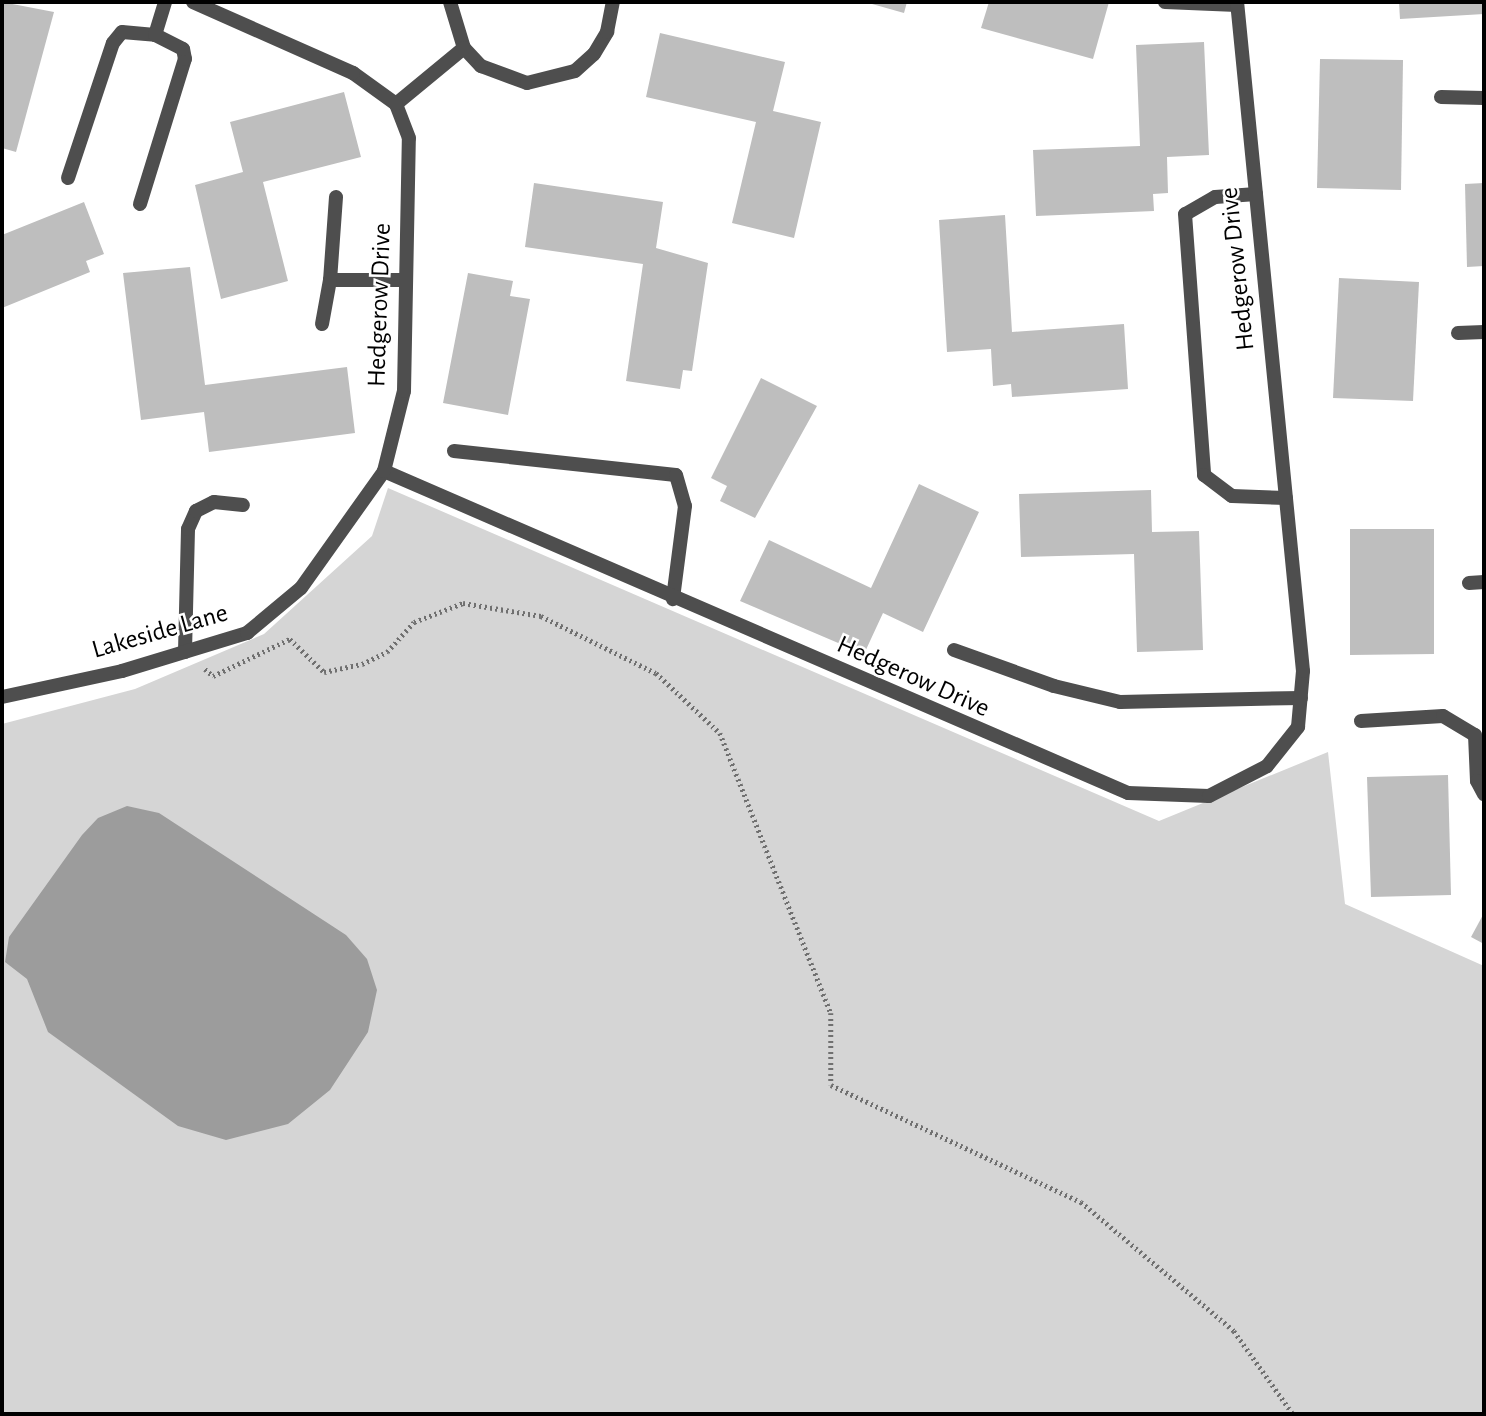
<!DOCTYPE html>
<style>
body{margin:0}
#map{position:relative;width:1486px;height:1416px;overflow:hidden;background:#fff;font-family:"Alegreya Sans",sans-serif}
div>[style]{position:absolute}
[style*='--x']{left:calc(var(--x)*1px);top:calc(var(--y)*1px);width:calc(var(--w)*1px);rotate:calc(var(--a)*1deg)}
.green>*{inset:0;background:#d5d5d5}
.water>*{inset:0;background:#9c9c9c}
.building>*{inset:0;background:#bebebe}
.path>*{height:4.5px;margin-top:-2.25px;transform-origin:0;background:repeating-linear-gradient(90deg,#707070 0 2px,transparent 0 5.5px)}
.service>*{height:14px;margin:-7px;padding:0 7px;transform-origin:7px;border-radius:7px;background:#4e4e4e}
.minor>*{height:14px;margin:-7px;padding:0 7px;transform-origin:7px;border-radius:7px;background:#4e4e4e}
span{translate:-50% -50%;white-space:nowrap;text-align:center;line-height:1.15;-webkit-text-stroke:5px #fff;paint-order:stroke}
.street-label{font-size:26px;color:#000}
.frame{position:absolute;inset:0;border:4px solid #000;pointer-events:none}
</style>
<div id="map">
<div class="green">
<div style="clip-path:polygon(388px 488px,1159px 821px,1328px 752px,1345px 904px,1484px 966px,1484px 1414px,2px 1414px,2px 724px,135px 689px,264px 634px,372px 536px)"></div>
</div>
<div class="water">
<div style="clip-path:polygon(127px 806px,159px 813px,346px 935px,367px 959px,377px 990px,368px 1032px,330px 1090px,288px 1124px,226px 1140px,178px 1126px,48px 1032px,27px 979px,5px 962px,9px 937px,82px 835px,98px 818px)"></div>
</div>
<div class="building">
<div style="clip-path:polygon(2px 2px,54px 12px,16px 152px,2px 148px)"></div>
<div style="clip-path:polygon(865px 2px,907px 2px,904px 13px)"></div>
<div style="clip-path:polygon(989px 2px,1109px 2px,1093px 59px,981px 28px)"></div>
<div style="clip-path:polygon(1399px 2px,1484px 2px,1484px 14px,1400px 19px)"></div>
<div style="clip-path:polygon(660px 33px,785px 62px,773px 111px,821px 122px,794px 238px,732px 223px,756px 122px,646px 97px)"></div>
<div style="clip-path:polygon(1204px 42px,1209px 155px,1167px 157px,1168px 193px,1153px 194px,1154px 211px,1036px 216px,1033px 150px,1140px 146px,1136px 45px)"></div>
<div style="clip-path:polygon(1320px 59px,1403px 60px,1401px 190px,1317px 188px)"></div>
<div style="clip-path:polygon(344px 92px,361px 157px,263px 182px,288px 281px,221px 299px,195px 185px,243px 172px,230px 122px)"></div>
<div style="clip-path:polygon(534px 183px,663px 202px,656px 248px,708px 263px,692px 371px,683px 370px,680px 389px,626px 381px,643px 264px,525px 247px)"></div>
<div style="clip-path:polygon(1484px 183px,1484px 266px,1467px 267px,1465px 184px)"></div>
<div style="clip-path:polygon(84px 202px,104px 254px,86px 261px,90px 272px,2px 308px,2px 235px)"></div>
<div style="clip-path:polygon(1005px 215px,1012px 332px,1124px 324px,1128px 389px,1012px 397px,1011px 384px,993px 386px,991px 349px,947px 352px,939px 220px)"></div>
<div style="clip-path:polygon(190px 267px,205px 385px,347px 367px,355px 433px,209px 452px,204px 412px,141px 420px,123px 273px)"></div>
<div style="clip-path:polygon(468px 273px,513px 281px,510px 296px,530px 299px,508px 415px,443px 403px)"></div>
<div style="clip-path:polygon(1339px 278px,1419px 282px,1413px 401px,1333px 398px)"></div>
<div style="clip-path:polygon(761px 378px,817px 406px,755px 518px,720px 501px,727px 486px,711px 478px)"></div>
<div style="clip-path:polygon(919px 484px,979px 512px,923px 632px,883px 613px,864px 654px,740px 601px,769px 540px,871px 588px)"></div>
<div style="clip-path:polygon(1151px 490px,1152px 532px,1199px 531px,1203px 650px,1137px 652px,1134px 554px,1021px 557px,1019px 494px)"></div>
<div style="clip-path:polygon(1350px 529px,1434px 529px,1434px 654px,1350px 655px)"></div>
<div style="clip-path:polygon(1448px 775px,1451px 895px,1371px 897px,1367px 777px)"></div>
<div style="clip-path:polygon(1484px 913px,1484px 944px,1471px 937px)"></div>
</div>
<div class="path">
<div style="--x:205;--y:669;--w:11;--a:41"></div>
<div style="--x:213;--y:676;--w:85;--a:-25.7"></div>
<div style="--x:290;--y:639;--w:47;--a:44.1"></div>
<div style="--x:324;--y:672;--w:39;--a:-12"></div>
<div style="--x:362;--y:664;--w:28;--a:-26"></div>
<div style="--x:387;--y:652;--w:40;--a:-48"></div>
<div style="--x:414;--y:622;--w:53;--a:-21.2"></div>
<div style="--x:463;--y:603;--w:79;--a:9.5"></div>
<div style="--x:541;--y:616;--w:128;--a:26.4"></div>
<div style="--x:656;--y:673;--w:88;--a:43.2"></div>
<div style="--x:720;--y:733;--w:301;--a:68.4"></div>
<div style="--x:831;--y:1013;--w:72;--a:90"></div>
<div style="--x:831;--y:1085;--w:276;--a:25.1"></div>
<div style="--x:1081;--y:1202;--w:200;--a:40.1"></div>
<div style="--x:1234;--y:1331;--w:102;--a:54.6"></div>
</div>
<div class="service">
<div style="--x:1165;--y:2;--w:72;--a:2.4"></div>
<div style="--x:68;--y:178;--w:142;--a:-71.6"></div>
<div style="--x:113;--y:43;--w:14;--a:-51"></div>
<div style="--x:122;--y:32;--w:33;--a:5"></div>
<div style="--x:1256;--y:194;--w:41;--a:175.8"></div>
<div style="--x:1215;--y:197;--w:34;--a:150"></div>
<div style="--x:1185;--y:214;--w:262;--a:85.8"></div>
<div style="--x:1204;--y:475;--w:35;--a:37"></div>
<div style="--x:1232;--y:496;--w:54;--a:2.1"></div>
<div style="--x:336;--y:197;--w:83;--a:94.1"></div>
<div style="--x:330;--y:280;--w:76;--a:0"></div>
<div style="--x:140;--y:204;--w:152;--a:-72.8"></div>
<div style="--x:185;--y:59;--w:10;--a:-101"></div>
<div style="--x:183;--y:49;--w:31;--a:-153"></div>
<div style="--x:155;--y:35;--w:34;--a:-73"></div>
<div style="--x:322;--y:324;--w:45;--a:-79.7"></div>
<div style="--x:454;--y:451;--w:223;--a:6.2"></div>
<div style="--x:676;--y:475;--w:32;--a:74"></div>
<div style="--x:685;--y:506;--w:94;--a:97.4"></div>
<div style="--x:954;--y:650;--w:106;--a:19.8"></div>
<div style="--x:1054;--y:686;--w:68;--a:13.6"></div>
<div style="--x:1120;--y:702;--w:181;--a:-1.3"></div>
<div style="--x:185;--y:652;--w:123;--a:-88.6"></div>
<div style="--x:188;--y:529;--w:20;--a:-66"></div>
<div style="--x:196;--y:511;--w:20;--a:-27"></div>
<div style="--x:214;--y:502;--w:29;--a:6"></div>
</div>
<div class="minor">
<div style="--x:450;--y:2;--w:48;--a:73.1"></div>
<div style="--x:464;--y:48;--w:25;--a:47"></div>
<div style="--x:481;--y:66;--w:49;--a:20.3"></div>
<div style="--x:527;--y:83;--w:49;--a:-14"></div>
<div style="--x:575;--y:71;--w:25;--a:-42"></div>
<div style="--x:594;--y:54;--w:26;--a:-59"></div>
<div style="--x:607;--y:32;--w:31;--a:-79"></div>
<div style="--x:1441;--y:97;--w:43;--a:1.3"></div>
<div style="--x:396;--y:104;--w:88;--a:-39.5"></div>
<div style="--x:1458;--y:333;--w:26;--a:-2"></div>
<div style="--x:384;--y:471;--w:811;--a:23.4"></div>
<div style="--x:1128;--y:793;--w:81;--a:2.1"></div>
<div style="--x:1209;--y:796;--w:65;--a:-27.3"></div>
<div style="--x:1267;--y:766;--w:50;--a:-51.5"></div>
<div style="--x:1298;--y:727;--w:56;--a:-84.9"></div>
<div style="--x:1303;--y:671;--w:672;--a:-95.63"></div>
<div style="--x:1469;--y:583;--w:15;--a:-4"></div>
<div style="--x:2;--y:697;--w:123;--a:-12.2"></div>
<div style="--x:122;--y:671;--w:131;--a:-16.9"></div>
<div style="--x:247;--y:633;--w:70;--a:-39.8"></div>
<div style="--x:301;--y:588;--w:143;--a:-54.6"></div>
<div style="--x:384;--y:471;--w:82;--a:-76"></div>
<div style="--x:404;--y:391;--w:253;--a:-88.9"></div>
<div style="--x:409;--y:138;--w:36;--a:-111"></div>
<div style="--x:396;--y:104;--w:53;--a:-144.2"></div>
<div style="--x:353;--y:73;--w:175;--a:-156.1"></div>
<div style="--x:1361;--y:721;--w:82;--a:-3.5"></div>
<div style="--x:1443;--y:716;--w:37;--a:31"></div>
<div style="--x:1475;--y:735;--w:46;--a:87.5"></div>
<div style="--x:1477;--y:781;--w:15;--a:62"></div>
</div>
<div class="street-label">
<span style="left:1238px;top:269px;rotate:-96deg">Hedgerow Drive</span>
<span style="left:380px;top:305px;rotate:-88deg">Hedgerow Drive</span>
<span style="left:160px;top:632px;rotate:-16deg">Lakeside Lane</span>
<span style="left:913px;top:677px;rotate:24deg">Hedgerow Drive</span>
</div>
<div class="frame"></div>
</div>
